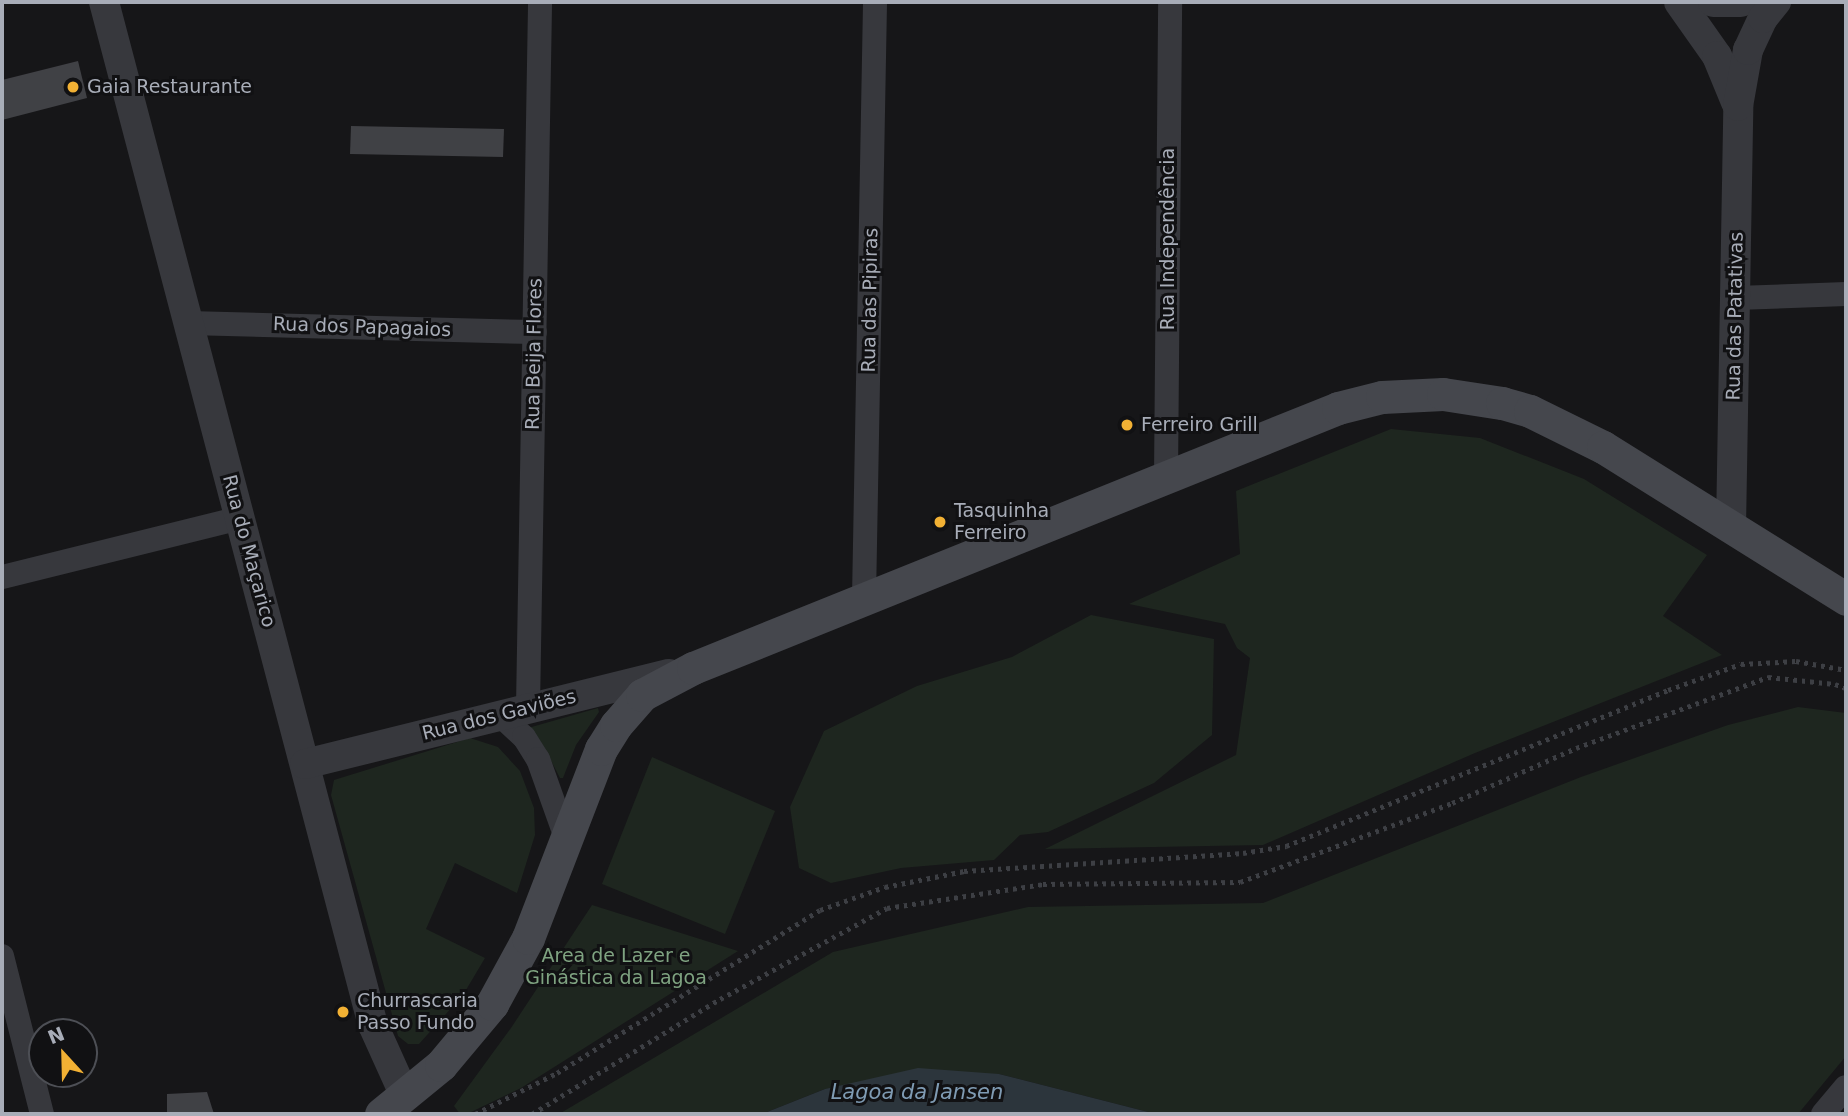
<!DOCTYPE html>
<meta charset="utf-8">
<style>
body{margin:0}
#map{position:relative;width:1848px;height:1116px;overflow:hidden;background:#161618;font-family:"DejaVu Sans",sans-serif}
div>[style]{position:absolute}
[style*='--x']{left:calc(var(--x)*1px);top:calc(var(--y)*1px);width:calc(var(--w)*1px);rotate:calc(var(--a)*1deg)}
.green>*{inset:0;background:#1e261f}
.water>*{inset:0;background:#2c353c}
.building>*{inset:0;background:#404145}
.path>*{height:4.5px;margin-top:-2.25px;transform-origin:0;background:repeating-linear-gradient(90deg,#3d3f44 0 3.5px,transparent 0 8.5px)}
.minor>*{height:24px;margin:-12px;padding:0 12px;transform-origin:12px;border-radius:12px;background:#37383d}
.tertiary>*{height:30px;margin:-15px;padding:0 15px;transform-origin:15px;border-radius:15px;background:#37383d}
.secondary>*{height:33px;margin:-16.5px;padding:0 16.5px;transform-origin:16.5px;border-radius:16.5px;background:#45474d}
.dots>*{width:19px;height:19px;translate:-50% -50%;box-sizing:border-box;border:4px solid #111113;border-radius:50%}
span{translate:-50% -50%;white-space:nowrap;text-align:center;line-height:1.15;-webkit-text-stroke:6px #111113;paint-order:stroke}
.poi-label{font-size:19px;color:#a8adb8}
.left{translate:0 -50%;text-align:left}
.street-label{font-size:19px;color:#a8adb8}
.park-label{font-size:19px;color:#7fa381}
.water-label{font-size:21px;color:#7f9bb3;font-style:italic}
.frame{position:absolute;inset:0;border:4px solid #a8adb8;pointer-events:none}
.north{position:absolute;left:28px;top:1018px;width:70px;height:70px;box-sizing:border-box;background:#111113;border:2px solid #4d4f55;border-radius:50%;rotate:338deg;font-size:19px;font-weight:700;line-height:28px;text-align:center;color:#a8adb8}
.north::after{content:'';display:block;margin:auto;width:24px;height:32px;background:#f2b134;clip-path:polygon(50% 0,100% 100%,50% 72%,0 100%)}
</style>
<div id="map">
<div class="green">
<div style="clip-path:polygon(1391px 429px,1480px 438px,1584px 479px,1707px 555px,1663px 616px,1722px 655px,1475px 753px,1263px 845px,1045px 849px,1236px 755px,1250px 658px,1237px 648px,1225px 624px,1129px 604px,1240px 554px,1236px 491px)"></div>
<div style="clip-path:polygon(1091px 615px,1214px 639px,1212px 735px,1154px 783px,1048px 832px,1020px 835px,994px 860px,901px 868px,831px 883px,799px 868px,790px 807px,824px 731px,917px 686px,1012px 657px)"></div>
<div style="clip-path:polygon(1798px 707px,1846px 713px,1846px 1056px,1798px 1114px,1156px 1114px,999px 1074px,825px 1089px,762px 1114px,559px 1114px,833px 952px,1028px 907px,1263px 903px,1581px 777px,1728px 725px)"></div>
<div style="clip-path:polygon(598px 708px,599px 712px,576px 745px,563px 778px,560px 778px,547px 753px,528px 728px)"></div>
<div style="clip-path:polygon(470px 738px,498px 747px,520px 771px,534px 808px,535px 835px,517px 893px,455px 863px,426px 929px,485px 958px,463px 995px,419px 1044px,408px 1044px,398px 1036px,331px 795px,334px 780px)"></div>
<div style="clip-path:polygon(652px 757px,775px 811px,725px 934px,602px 884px)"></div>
<div style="clip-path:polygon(592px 905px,738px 951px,521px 1088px,467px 1114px,460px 1114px,454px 1106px,511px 1028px)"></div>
</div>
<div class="water">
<div style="clip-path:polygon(918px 1068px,999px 1074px,1156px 1114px,762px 1114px,825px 1089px)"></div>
</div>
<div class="building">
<div style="clip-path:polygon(78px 61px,87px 98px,2px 120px,2px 80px)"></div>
<div style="clip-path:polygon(351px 126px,504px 129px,503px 157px,350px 154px)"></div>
<div style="clip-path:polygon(207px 1092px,214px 1114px,167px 1114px,167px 1094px)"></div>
</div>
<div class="path">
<div style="--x:475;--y:1114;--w:92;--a:-26.6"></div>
<div style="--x:557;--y:1073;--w:309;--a:-31.8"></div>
<div style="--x:820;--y:910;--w:69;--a:-19.5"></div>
<div style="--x:885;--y:887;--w:81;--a:-11.4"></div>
<div style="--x:964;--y:871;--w:280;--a:-3.7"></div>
<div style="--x:1243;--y:853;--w:44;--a:-9.2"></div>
<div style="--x:1286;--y:846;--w:413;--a:-22.2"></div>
<div style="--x:1668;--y:690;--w:77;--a:-19.6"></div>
<div style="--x:1741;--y:664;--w:55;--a:-3.1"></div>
<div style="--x:1796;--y:661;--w:51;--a:10.2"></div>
<div style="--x:532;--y:1114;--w:220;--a:-31.5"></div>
<div style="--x:720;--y:999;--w:190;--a:-28.6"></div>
<div style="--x:887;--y:908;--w:158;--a:-8.7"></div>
<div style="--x:1043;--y:884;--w:197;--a:-0.6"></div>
<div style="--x:1240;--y:882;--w:226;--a:-20.4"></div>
<div style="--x:1452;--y:803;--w:136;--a:-23.9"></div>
<div style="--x:1576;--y:748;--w:205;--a:-20.3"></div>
<div style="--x:1768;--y:677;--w:67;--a:6"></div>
<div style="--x:1835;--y:684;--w:12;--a:20"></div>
</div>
<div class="minor">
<div style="--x:1736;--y:298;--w:110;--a:-2.1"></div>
<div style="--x:188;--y:323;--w:347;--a:1.5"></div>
<div style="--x:1166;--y:477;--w:475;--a:-89.5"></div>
<div style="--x:2;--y:577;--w:245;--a:-13.9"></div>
<div style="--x:864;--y:598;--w:596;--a:-88.94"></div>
<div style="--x:528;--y:707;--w:705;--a:-89.02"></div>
<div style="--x:499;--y:714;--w:34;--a:43"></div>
<div style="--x:524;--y:737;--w:26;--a:58"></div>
<div style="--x:538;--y:759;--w:81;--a:70.4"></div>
<div style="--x:2;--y:956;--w:163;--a:75.8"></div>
<div style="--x:1823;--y:1114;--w:35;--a:-50"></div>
</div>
<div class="tertiary">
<div style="--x:104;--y:2;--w:1058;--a:75.27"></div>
<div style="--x:373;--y:1025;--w:78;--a:65.7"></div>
<div style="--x:1679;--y:2;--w:66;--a:54.9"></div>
<div style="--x:1717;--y:56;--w:50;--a:67.6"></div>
<div style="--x:1713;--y:2;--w:28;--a:0"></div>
<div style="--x:1731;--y:527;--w:421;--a:-89"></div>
<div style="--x:1738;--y:106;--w:57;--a:-79.9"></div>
<div style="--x:1748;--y:50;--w:35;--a:-65"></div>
<div style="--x:1763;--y:18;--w:21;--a:-51"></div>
<div style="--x:305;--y:764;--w:375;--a:-13.9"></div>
</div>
<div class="secondary">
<div style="--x:381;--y:1114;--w:77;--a:-39.2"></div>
<div style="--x:441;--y:1065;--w:80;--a:-50.1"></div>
<div style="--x:492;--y:1004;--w:75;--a:-61.4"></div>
<div style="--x:528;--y:938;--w:203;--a:-68.9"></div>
<div style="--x:601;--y:749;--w:28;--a:-58"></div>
<div style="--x:616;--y:725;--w:40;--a:-49"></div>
<div style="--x:642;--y:695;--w:58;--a:-27.9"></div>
<div style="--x:693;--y:668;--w:695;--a:-21.95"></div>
<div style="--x:1338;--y:408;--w:45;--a:-14"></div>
<div style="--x:1382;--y:397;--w:61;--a:-2.8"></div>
<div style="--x:1443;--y:394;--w:60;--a:8.7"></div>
<div style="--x:1502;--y:403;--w:29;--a:16"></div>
<div style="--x:1530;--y:411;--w:81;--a:26.3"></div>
<div style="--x:1603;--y:447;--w:287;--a:32"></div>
</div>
<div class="dots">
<div style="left:73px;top:87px;background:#f2b134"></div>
<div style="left:1127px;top:425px;background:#f2b134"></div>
<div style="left:940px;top:522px;background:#f2b134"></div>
<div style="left:343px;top:1012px;background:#f2b134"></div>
</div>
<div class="poi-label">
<span class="left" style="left:87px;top:87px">Gaia Restaurante</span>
<span class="left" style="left:1141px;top:425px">Ferreiro Grill</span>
<span class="left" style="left:954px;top:522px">Tasquinha<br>Ferreiro</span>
<span class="left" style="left:357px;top:1012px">Churrascaria<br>Passo Fundo</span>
</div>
<div class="street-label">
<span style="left:1168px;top:239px;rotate:-90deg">Rua Independência</span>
<span style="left:870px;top:300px;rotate:-89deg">Rua das Pipiras</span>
<span style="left:1735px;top:316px;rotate:-89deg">Rua das Patativas</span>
<span style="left:362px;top:327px;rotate:2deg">Rua dos Papagaios</span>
<span style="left:534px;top:354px;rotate:-89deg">Rua Beija Flores</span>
<span style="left:249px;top:551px;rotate:75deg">Rua do Maçarico</span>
<span style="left:499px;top:715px;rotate:-14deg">Rua dos Gaviões</span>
</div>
<div class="park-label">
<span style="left:616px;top:967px">Area de Lazer e<br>Ginástica da Lagoa</span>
</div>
<div class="water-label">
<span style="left:917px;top:1092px">Lagoa da Jansen</span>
</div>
<div class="frame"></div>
<div class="north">N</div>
</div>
